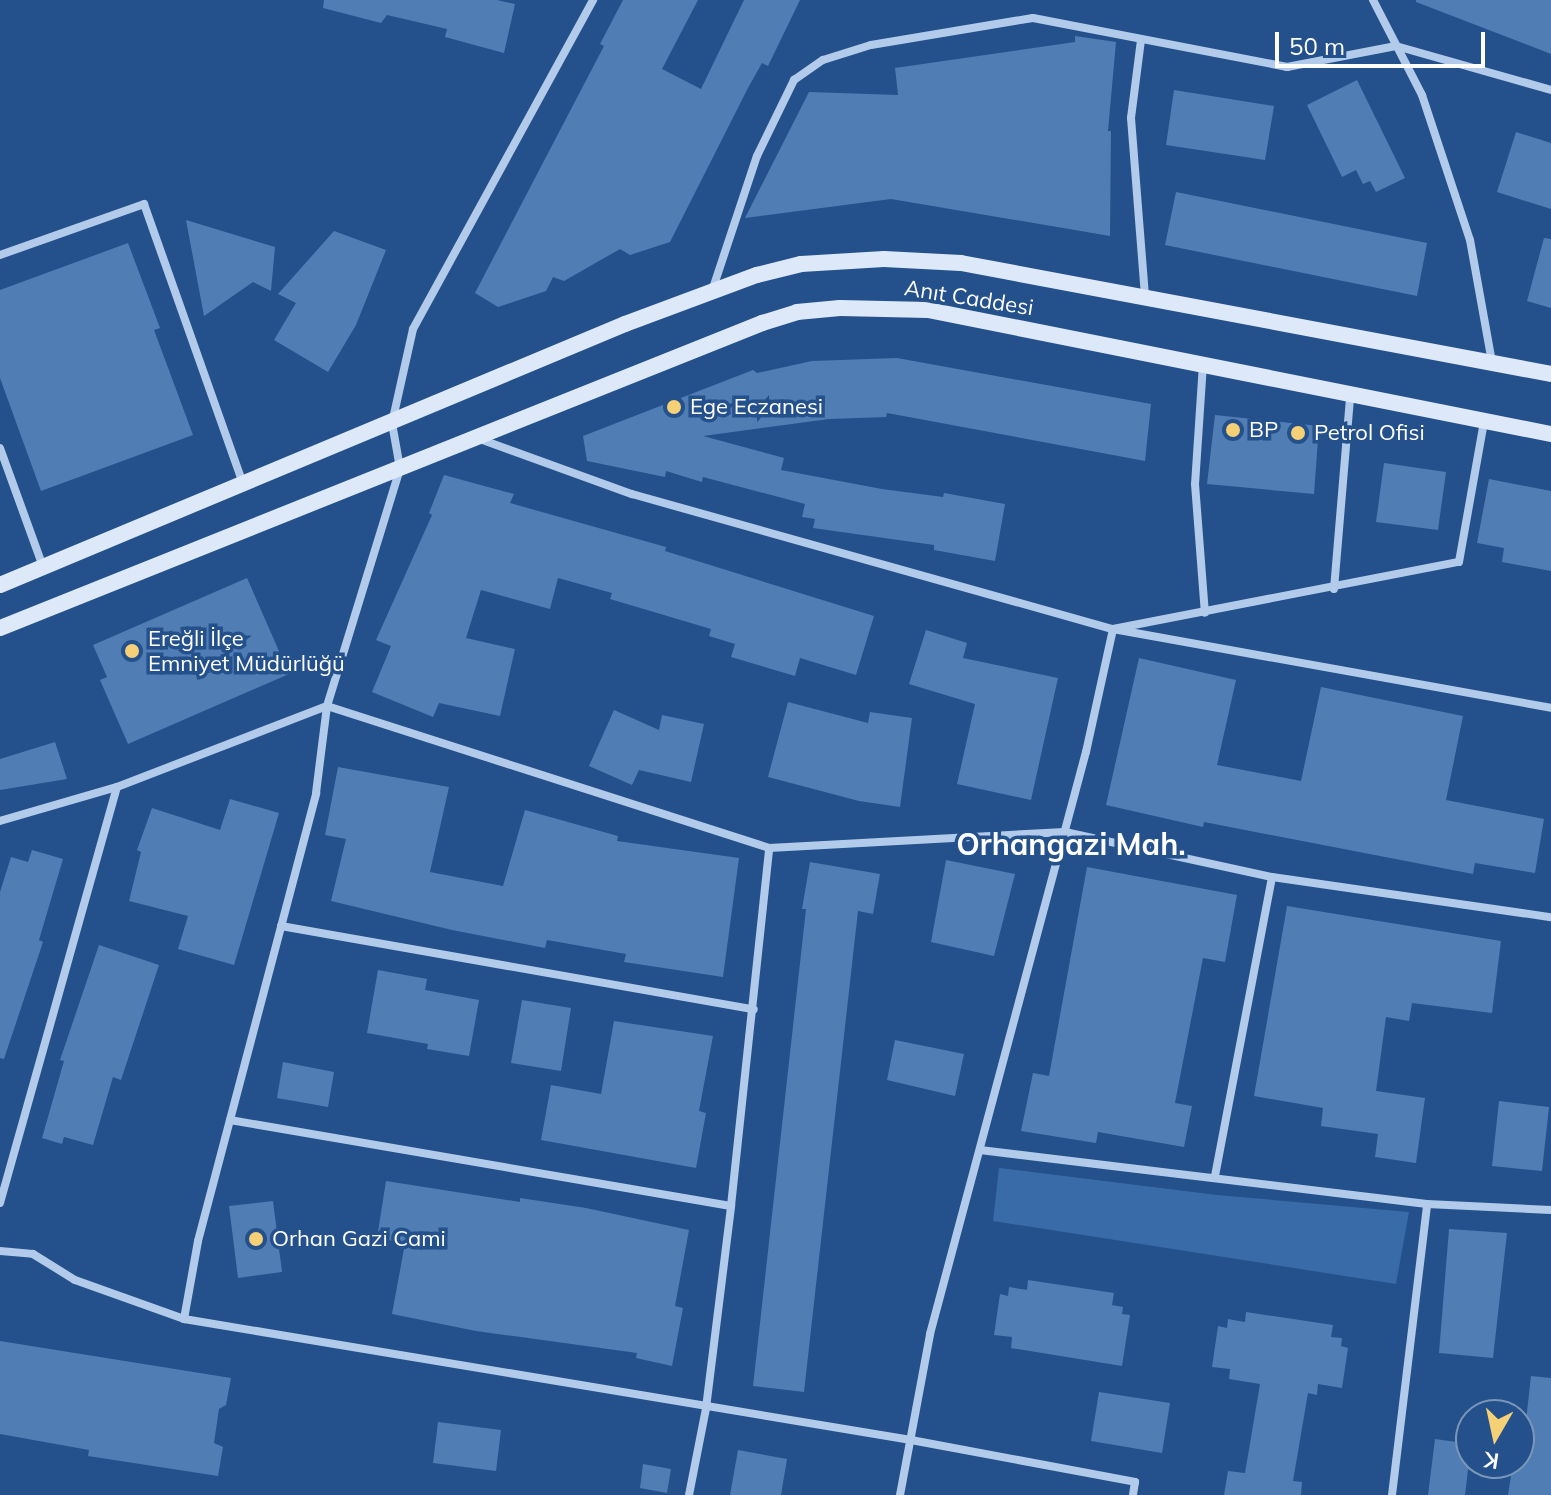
<!DOCTYPE html>
<meta charset="utf-8">
<style>
body{margin:0}
#map{position:relative;width:1551px;height:1495px;overflow:hidden;background:#24518b;font-family:Mulish,sans-serif}
div>[style]{position:absolute}
[style*='--x']{left:calc(var(--x)*1px);top:calc(var(--y)*1px);width:calc(var(--w)*1px);rotate:calc(var(--a)*1deg)}
.green>*{inset:0;background:#386ba8}
.building>*{inset:0;background:#507db4}
.street>*{height:8px;margin:-4px;padding:0 4px;transform-origin:4px;border-radius:4px;background:#b2cbea}
.secondary>*{height:16px;margin:-8px;padding:0 8px;transform-origin:8px;border-radius:8px;background:#dde9f8}
.dots>*{width:22px;height:22px;translate:-50% -50%;box-sizing:border-box;border:4px solid #24518b;border-radius:50%}
span{translate:-50% -50%;white-space:nowrap;text-align:center;line-height:1.15;-webkit-text-stroke:7px #24518b;paint-order:stroke}
.street-label{font-size:22px;color:#fff}
.poi-label{font-size:22px;color:#fff}
.left{translate:0 -50%;text-align:left}
.district-label{font-size:30px;color:#fff;font-weight:700}
.north{position:absolute;left:1455px;top:1399px;width:80px;height:80px;box-sizing:border-box;background:#24518b;border:2px solid #7c97b9;border-radius:50%;rotate:189deg;font-size:22px;font-weight:700;line-height:32px;text-align:center;color:#fff}
.north::after{content:'';display:block;margin:auto;width:28px;height:36px;background:#f5d076;clip-path:polygon(50% 0,100% 100%,50% 72%,0 100%)}
.scale{position:absolute;left:1275px;top:32px;width:210px;height:36px;box-sizing:border-box;border:4px solid #fff;border-top:0;padding-left:10px;font-size:24px;line-height:28px;white-space:nowrap;color:#fff;-webkit-text-stroke:6px #24518b;paint-order:stroke}
</style>
<div id="map">
<div class="green">
<div style="clip-path:polygon(999px 1168px,1217px 1195px,1409px 1212px,1396px 1284px,993px 1221px)"></div>
</div>
<div class="building">
<div style="clip-path:polygon(324px 0,497px 0,515px 4px,504px 53px,445px 37px,447px 29px,387px 15px,381px 23px,323px 8px)"></div>
<div style="clip-path:polygon(623px 0,698px 0,662px 69px,701px 89px,744px 0,800px 0,768px 66px,762px 63px,748px 88px,670px 242px,630px 255px,620px 249px,564px 281px,553px 277px,546px 291px,498px 307px,475px 293px,604px 46px,600px 44px)"></div>
<div style="clip-path:polygon(1416px 0,1551px 0,1551px 54px,1416px 2px)"></div>
<div style="clip-path:polygon(1075px 36px,1116px 42px,1108px 131px,1111px 131px,1110px 236px,891px 199px,745px 218px,809px 92px,898px 95px,895px 68px,1075px 42px)"></div>
<div style="clip-path:polygon(1357px 80px,1405px 178px,1376px 192px,1370px 181px,1363px 184px,1356px 170px,1342px 177px,1307px 105px)"></div>
<div style="clip-path:polygon(1174px 90px,1274px 106px,1265px 160px,1166px 145px)"></div>
<div style="clip-path:polygon(1516px 132px,1551px 143px,1551px 209px,1497px 192px)"></div>
<div style="clip-path:polygon(1176px 192px,1427px 243px,1417px 296px,1165px 245px)"></div>
<div style="clip-path:polygon(186px 220px,275px 247px,271px 291px,253px 282px,204px 316px)"></div>
<div style="clip-path:polygon(334px 231px,386px 250px,356px 325px,328px 372px,274px 340px,296px 303px,278px 294px)"></div>
<div style="clip-path:polygon(1544px 238px,1551px 239px,1551px 308px,1527px 301px)"></div>
<div style="clip-path:polygon(128px 243px,160px 328px,154px 330px,193px 435px,41px 491px,0 378px,0 290px)"></div>
<div style="clip-path:polygon(897px 358px,1151px 404px,1145px 461px,887px 413px,886px 417px,829px 419px,703px 436px,784px 458px,781px 470px,882px 489px,943px 497px,944px 493px,1005px 504px,995px 561px,934px 550px,934px 545px,813px 528px,815px 519px,802px 517px,805px 504px,703px 477px,702px 482px,666px 471px,665px 477px,587px 461px,583px 436px,753px 370px,757px 373px,812px 361px)"></div>
<div style="clip-path:polygon(1215px 415px,1319px 426px,1314px 494px,1207px 484px)"></div>
<div style="clip-path:polygon(1384px 463px,1446px 472px,1438px 530px,1376px 522px)"></div>
<div style="clip-path:polygon(444px 475px,514px 494px,510px 503px,666px 547px,665px 551px,874px 616px,856px 675px,800px 658px,795px 676px,731px 657px,735px 644px,709px 636px,711px 629px,610px 599px,612px 593px,558px 578px,550px 609px,481px 590px,466px 638px,515px 649px,500px 716px,439px 703px,433px 717px,372px 692px,391px 646px,376px 640px,432px 515px,429px 513px)"></div>
<div style="clip-path:polygon(1489px 479px,1551px 491px,1551px 571px,1502px 562px,1504px 548px,1477px 543px)"></div>
<div style="clip-path:polygon(247px 578px,289px 674px,128px 744px,100px 680px,107px 677px,93px 645px)"></div>
<div style="clip-path:polygon(926px 630px,967px 643px,963px 658px,1058px 678px,1031px 800px,957px 784px,975px 704px,909px 684px)"></div>
<div style="clip-path:polygon(1139px 658px,1236px 680px,1217px 765px,1301px 781px,1321px 687px,1463px 716px,1446px 800px,1544px 819px,1535px 873px,1475px 863px,1473px 874px,1204px 822px,1203px 827px,1106px 805px)"></div>
<div style="clip-path:polygon(788px 702px,868px 723px,870px 712px,912px 718px,900px 807px,859px 801px,768px 777px)"></div>
<div style="clip-path:polygon(614px 710px,659px 730px,662px 715px,704px 724px,691px 782px,639px 770px,632px 785px,589px 766px)"></div>
<div style="clip-path:polygon(55px 742px,67px 779px,0 790px,0 759px)"></div>
<div style="clip-path:polygon(338px 767px,449px 787px,430px 872px,503px 886px,525px 810px,618px 836px,617px 841px,739px 858px,723px 977px,624px 962px,626px 954px,547px 940px,545px 948px,452px 930px,331px 901px,346px 839px,325px 835px)"></div>
<div style="clip-path:polygon(230px 799px,279px 813px,234px 965px,178px 949px,188px 916px,129px 901px,141px 852px,137px 850px,152px 808px,220px 830px)"></div>
<div style="clip-path:polygon(32px 850px,63px 859px,39px 940px,43px 942px,4px 1059px,0 1058px,0 892px,11px 857px,28px 862px)"></div>
<div style="clip-path:polygon(946px 860px,1015px 874px,994px 956px,931px 942px)"></div>
<div style="clip-path:polygon(810px 862px,880px 874px,873px 914px,858px 911px,804px 1392px,753px 1386px,806px 909px,802px 909px)"></div>
<div style="clip-path:polygon(1087px 867px,1237px 895px,1225px 962px,1203px 958px,1175px 1103px,1192px 1106px,1184px 1147px,1098px 1132px,1096px 1143px,1021px 1131px,1033px 1073px,1049px 1076px)"></div>
<div style="clip-path:polygon(1287px 906px,1501px 941px,1492px 1013px,1412px 1003px,1409px 1021px,1386px 1017px,1376px 1091px,1425px 1098px,1416px 1163px,1375px 1157px,1378px 1134px,1321px 1126px,1323px 1108px,1254px 1096px)"></div>
<div style="clip-path:polygon(99px 945px,159px 965px,121px 1080px,113px 1077px,93px 1145px,64px 1137px,62px 1144px,42px 1138px,64px 1061px,60px 1060px)"></div>
<div style="clip-path:polygon(378px 970px,427px 979px,425px 990px,479px 1000px,469px 1056px,427px 1049px,428px 1044px,367px 1033px)"></div>
<div style="clip-path:polygon(522px 1000px,571px 1008px,561px 1071px,511px 1063px)"></div>
<div style="clip-path:polygon(614px 1021px,713px 1036px,699px 1111px,706px 1113px,696px 1168px,541px 1140px,551px 1085px,601px 1094px)"></div>
<div style="clip-path:polygon(895px 1040px,964px 1054px,955px 1096px,887px 1080px)"></div>
<div style="clip-path:polygon(283px 1062px,334px 1072px,328px 1107px,277px 1098px)"></div>
<div style="clip-path:polygon(1499px 1101px,1549px 1107px,1542px 1171px,1492px 1166px)"></div>
<div style="clip-path:polygon(386px 1181px,520px 1202px,520px 1198px,586px 1208px,689px 1230px,675px 1306px,683px 1308px,672px 1366px,636px 1358px,637px 1353px,476px 1331px,392px 1314px,405px 1243px,377px 1238px)"></div>
<div style="clip-path:polygon(273px 1201px,282px 1272px,238px 1278px,229px 1206px)"></div>
<div style="clip-path:polygon(1449px 1229px,1507px 1233px,1493px 1358px,1439px 1353px)"></div>
<div style="clip-path:polygon(1028px 1280px,1114px 1293px,1112px 1305px,1123px 1307px,1122px 1314px,1130px 1315px,1122px 1366px,1011px 1348px,1012px 1337px,994px 1335px,1000px 1294px,1008px 1296px,1009px 1287px,1027px 1290px)"></div>
<div style="clip-path:polygon(1246px 1312px,1333px 1325px,1331px 1337px,1342px 1338px,1341px 1346px,1348px 1348px,1342px 1388px,1318px 1384px,1317px 1395px,1308px 1393px,1293px 1481px,1302px 1482px,1301px 1495px,1224px 1495px,1228px 1471px,1245px 1473px,1260px 1384px,1229px 1379px,1230px 1369px,1212px 1367px,1218px 1326px,1227px 1328px,1228px 1319px,1245px 1322px)"></div>
<div style="clip-path:polygon(0 1341px,231px 1378px,226px 1405px,219px 1409px,214px 1443px,223px 1447px,218px 1476px,88px 1456px,89px 1450px,0 1434px)"></div>
<div style="clip-path:polygon(1531px 1376px,1551px 1378px,1551px 1495px,1508px 1495px,1513px 1463px,1521px 1465px)"></div>
<div style="clip-path:polygon(1099px 1392px,1170px 1403px,1162px 1453px,1091px 1441px)"></div>
<div style="clip-path:polygon(438px 1422px,501px 1430px,496px 1471px,433px 1463px)"></div>
<div style="clip-path:polygon(1435px 1439px,1471px 1444px,1465px 1495px,1428px 1495px)"></div>
<div style="clip-path:polygon(738px 1450px,787px 1459px,781px 1495px,730px 1495px)"></div>
<div style="clip-path:polygon(643px 1464px,671px 1469px,667px 1493px,640px 1488px)"></div>
</div>
<div class="street">
<div style="--x:1373;--y:0;--w:107;--a:62.7"></div>
<div style="--x:1422;--y:95;--w:153;--a:71.7"></div>
<div style="--x:1470;--y:240;--w:124;--a:79.8"></div>
<div style="--x:1141;--y:40;--w:79;--a:97.3"></div>
<div style="--x:1131;--y:118;--w:180;--a:85.5"></div>
<div style="--x:0;--y:255;--w:153;--a:-19.5"></div>
<div style="--x:144;--y:204;--w:297;--a:70.5"></div>
<div style="--x:712;--y:291;--w:142;--a:-71.6"></div>
<div style="--x:757;--y:156;--w:85;--a:-64"></div>
<div style="--x:794;--y:80;--w:35;--a:-35"></div>
<div style="--x:823;--y:60;--w:50;--a:-17.4"></div>
<div style="--x:871;--y:45;--w:164;--a:-9.5"></div>
<div style="--x:1033;--y:18;--w:259;--a:10.9"></div>
<div style="--x:1287;--y:67;--w:111;--a:-10.9"></div>
<div style="--x:1396;--y:46;--w:161;--a:15.8"></div>
<div style="--x:1203;--y:364;--w:120;--a:93.8"></div>
<div style="--x:1195;--y:484;--w:129;--a:85.6"></div>
<div style="--x:477;--y:438;--w:165;--a:19.9"></div>
<div style="--x:632;--y:494;--w:500;--a:15.7"></div>
<div style="--x:1113;--y:629;--w:352;--a:-11"></div>
<div style="--x:1459;--y:562;--w:142;--a:-79.9"></div>
<div style="--x:0;--y:448;--w:127;--a:70.1"></div>
<div style="--x:1334;--y:589;--w:193;--a:-85.2"></div>
<div style="--x:0;--y:821;--w:122;--a:-16.2"></div>
<div style="--x:117;--y:787;--w:225;--a:-21.1"></div>
<div style="--x:327;--y:706;--w:464;--a:17.8"></div>
<div style="--x:769;--y:848;--w:296;--a:-3.1"></div>
<div style="--x:1065;--y:832;--w:212;--a:12.3"></div>
<div style="--x:281;--y:926;--w:480;--a:10"></div>
<div style="--x:230;--y:1120;--w:508;--a:9.74"></div>
<div style="--x:980;--y:1150;--w:450;--a:6.9"></div>
<div style="--x:1427;--y:1204;--w:124;--a:2.8"></div>
<div style="--x:1215;--y:1176;--w:304;--a:-79.2"></div>
<div style="--x:1272;--y:877;--w:282;--a:8.2"></div>
<div style="--x:0;--y:1203;--w:432;--a:-74.3"></div>
<div style="--x:0;--y:1251;--w:33;--a:5"></div>
<div style="--x:33;--y:1254;--w:49;--a:31.8"></div>
<div style="--x:75;--y:1280;--w:116;--a:19.7"></div>
<div style="--x:184;--y:1319;--w:737;--a:9.45"></div>
<div style="--x:911;--y:1440;--w:228;--a:10.6"></div>
<div style="--x:1135;--y:1482;--w:13;--a:99"></div>
<div style="--x:184;--y:1319;--w:79;--a:-79.8"></div>
<div style="--x:198;--y:1241;--w:463;--a:-75.2"></div>
<div style="--x:316;--y:793;--w:88;--a:-82.8"></div>
<div style="--x:327;--y:706;--w:249;--a:-72.9"></div>
<div style="--x:400;--y:468;--w:46;--a:-100.1"></div>
<div style="--x:392;--y:423;--w:96;--a:-77.4"></div>
<div style="--x:413;--y:329;--w:375;--a:-61.3"></div>
<div style="--x:689;--y:1495;--w:89;--a:-78.9"></div>
<div style="--x:706;--y:1408;--w:204;--a:-82.9"></div>
<div style="--x:731;--y:1206;--w:360;--a:-83.9"></div>
<div style="--x:900;--y:1495;--w:164;--a:-79.4"></div>
<div style="--x:930;--y:1334;--w:603;--a:-75"></div>
<div style="--x:1086;--y:752;--w:126;--a:-77.6"></div>
<div style="--x:1113;--y:629;--w:445;--a:10.2"></div>
<div style="--x:1392;--y:1495;--w:293;--a:-83.1"></div>
</div>
<div class="secondary">
<div style="--x:0;--y:585;--w:677;--a:-22.67"></div>
<div style="--x:625;--y:324;--w:141;--a:-20.4"></div>
<div style="--x:757;--y:275;--w:45;--a:-14"></div>
<div style="--x:801;--y:264;--w:83;--a:-3.4"></div>
<div style="--x:884;--y:259;--w:77;--a:3"></div>
<div style="--x:961;--y:263;--w:600;--a:10.65"></div>
<div style="--x:0;--y:628;--w:821;--a:-21.81"></div>
<div style="--x:762;--y:323;--w:37;--a:-17"></div>
<div style="--x:797;--y:312;--w:43;--a:-5.3"></div>
<div style="--x:840;--y:308;--w:88;--a:1.3"></div>
<div style="--x:928;--y:310;--w:635;--a:11.26"></div>
</div>
<div class="dots">
<div style="left:674px;top:407px;background:#f5d076"></div>
<div style="left:1233px;top:430px;background:#f5d076"></div>
<div style="left:1298px;top:433px;background:#f5d076"></div>
<div style="left:132px;top:651px;background:#f5d076"></div>
<div style="left:256px;top:1239px;background:#f5d076"></div>
</div>
<div class="street-label">
<span style="left:969px;top:298px;rotate:9deg">Anıt Caddesi</span>
</div>
<div class="poi-label">
<span class="left" style="left:690px;top:407px">Ege Eczanesi</span>
<span class="left" style="left:1249px;top:430px">BP</span>
<span class="left" style="left:1314px;top:433px">Petrol Ofisi</span>
<span class="left" style="left:148px;top:651px">Ereğli İlçe<br>Emniyet Müdürlüğü</span>
<span class="left" style="left:272px;top:1239px">Orhan Gazi Cami</span>
</div>
<div class="district-label">
<span style="left:1071px;top:844px">Orhangazi Mah.</span>
</div>
<div class="north">K</div>
<div class="scale">50 m</div>
</div>
